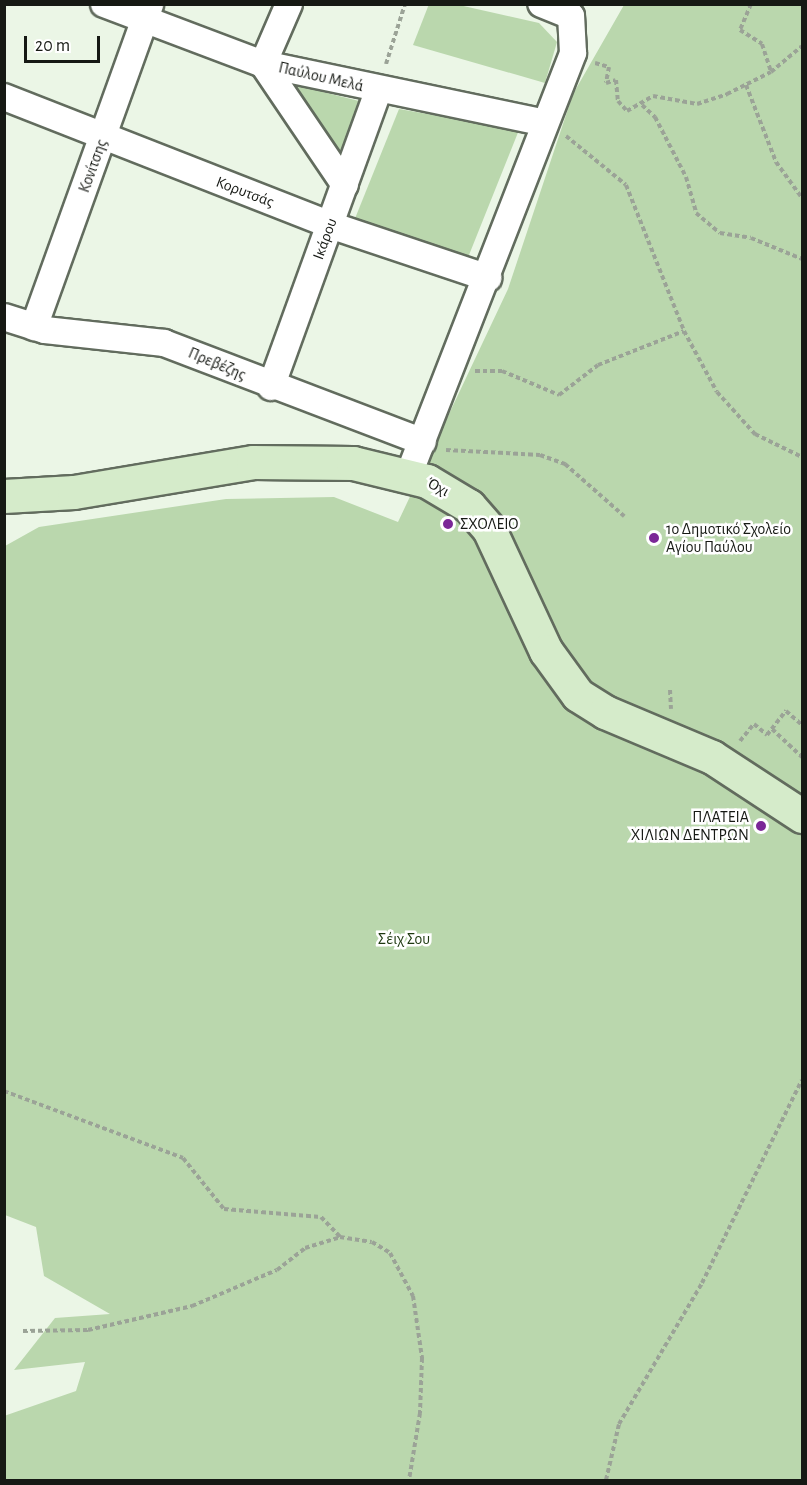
<!DOCTYPE html>
<meta charset="utf-8">
<style>
body{margin:0}
#map{position:relative;width:807px;height:1485px;overflow:hidden;background:#ebf6e6;font-family:"Alegreya Sans",sans-serif}
div>[style]{position:absolute}
[style*='--x']{left:calc(var(--x)*1px);top:calc(var(--y)*1px);width:calc(var(--w)*1px);rotate:calc(var(--a)*1deg)}
.green>*{inset:0;background:#bad7ad}
.path>*{height:4px;margin-top:-2px;transform-origin:0;background:repeating-linear-gradient(90deg,#9ba397 0 4.5px,transparent 0 7.5px)}
.roads{filter:drop-shadow(2px 0 #626c5e) drop-shadow(-2px 0 #626c5e) drop-shadow(0 2px #626c5e) drop-shadow(0 -2px #626c5e)}
.street>*{height:26px;margin:-13px;padding:0 13px;transform-origin:13px;border-radius:13px;background:#fff}
.secondary>*{height:33px;margin:-16.5px;padding:0 16.5px;transform-origin:16.5px;border-radius:16.5px;background:#d5ebca}
.dots>*{width:16px;height:16px;translate:-50% -50%;box-sizing:border-box;border:3px solid #fff;border-radius:50%}
span{translate:-50% -50%;white-space:nowrap;text-align:center;line-height:1.15;-webkit-text-stroke:5px #fff;paint-order:stroke}
.street-label{font-size:16px;color:#161914}
.poi-label{font-size:16px;color:#161914}
.left{translate:0 -50%;text-align:left}
.right{translate:-100% -50%;text-align:right}
.park-label{font-size:16px;color:#1e3910}
.frame{position:absolute;inset:0;border:6px solid #161914;pointer-events:none}
.scale{position:absolute;left:24px;top:36px;width:76px;height:27px;box-sizing:border-box;border:3px solid #161914;border-top:0;padding-left:8px;font-size:18px;line-height:21px;white-space:nowrap;color:#161914;-webkit-text-stroke:4px #fff;paint-order:stroke}
</style>
<div id="map">
<div class="green">
<div style="clip-path:polygon(429px 4px,459px 5px,539px 23px,557px 42px,545px 83px,413px 45px)"></div>
<div style="clip-path:polygon(624px 5px,802px 5px,802px 1480px,5px 1480px,4px 1416px,76px 1391px,85px 1362px,14px 1370px,55px 1318px,110px 1314px,44px 1276px,36px 1227px,5px 1215px,5px 546px,39px 527px,226px 499px,334px 497px,398px 522px,508px 289px,573px 94px)"></div>
<div style="clip-path:polygon(295px 85px,359px 101px,341px 160px,293px 90px)"></div>
<div style="clip-path:polygon(399px 109px,519px 130px,467px 260px,354px 221px)"></div>
</div>
<div class="path">
<div style="--x:751;--y:4;--w:28;--a:113"></div>
<div style="--x:740;--y:30;--w:26;--a:32"></div>
<div style="--x:762;--y:44;--w:29;--a:72"></div>
<div style="--x:595;--y:63;--w:15;--a:16"></div>
<div style="--x:609;--y:67;--w:16;--a:101"></div>
<div style="--x:606;--y:83;--w:10;--a:-17"></div>
<div style="--x:616;--y:80;--w:21;--a:85"></div>
<div style="--x:618;--y:101;--w:13;--a:48"></div>
<div style="--x:627;--y:111;--w:30;--a:-30"></div>
<div style="--x:653;--y:96;--w:45;--a:10.3"></div>
<div style="--x:697;--y:104;--w:32;--a:-18"></div>
<div style="--x:727;--y:94;--w:49;--a:-26.6"></div>
<div style="--x:771;--y:72;--w:40;--a:-40"></div>
<div style="--x:386;--y:64;--w:63;--a:-72.4"></div>
<div style="--x:746;--y:85;--w:83;--a:68.7"></div>
<div style="--x:776;--y:162;--w:44;--a:54.2"></div>
<div style="--x:642;--y:105;--w:18;--a:43"></div>
<div style="--x:655;--y:117;--w:68;--a:62.7"></div>
<div style="--x:686;--y:177;--w:37;--a:74"></div>
<div style="--x:696;--y:213;--w:31;--a:40"></div>
<div style="--x:720;--y:233;--w:31;--a:9"></div>
<div style="--x:751;--y:238;--w:55;--a:22.4"></div>
<div style="--x:566;--y:136;--w:77;--a:39.2"></div>
<div style="--x:626;--y:185;--w:157;--a:68.3"></div>
<div style="--x:475;--y:371;--w:27;--a:0"></div>
<div style="--x:502;--y:371;--w:62;--a:22.8"></div>
<div style="--x:559;--y:395;--w:49;--a:-37.6"></div>
<div style="--x:598;--y:365;--w:92;--a:-21.6"></div>
<div style="--x:684;--y:331;--w:69;--a:61.6"></div>
<div style="--x:717;--y:392;--w:57;--a:47.9"></div>
<div style="--x:755;--y:434;--w:52;--a:26.1"></div>
<div style="--x:446;--y:450;--w:94;--a:3"></div>
<div style="--x:540;--y:455;--w:27;--a:20"></div>
<div style="--x:565;--y:464;--w:79;--a:41.4"></div>
<div style="--x:670;--y:690;--w:19;--a:87"></div>
<div style="--x:772;--y:729;--w:41;--a:43"></div>
<div style="--x:740;--y:741;--w:22;--a:-51"></div>
<div style="--x:754;--y:724;--w:17;--a:40"></div>
<div style="--x:767;--y:735;--w:31;--a:-52"></div>
<div style="--x:786;--y:711;--w:21;--a:41"></div>
<div style="--x:4;--y:1091;--w:191;--a:20.5"></div>
<div style="--x:183;--y:1158;--w:65;--a:51.2"></div>
<div style="--x:224;--y:1209;--w:97;--a:4.7"></div>
<div style="--x:321;--y:1217;--w:28;--a:46"></div>
<div style="--x:23;--y:1331;--w:65;--a:-0.9"></div>
<div style="--x:88;--y:1330;--w:107;--a:-13"></div>
<div style="--x:192;--y:1306;--w:92;--a:-23"></div>
<div style="--x:277;--y:1270;--w:36;--a:-38"></div>
<div style="--x:305;--y:1248;--w:37;--a:-17"></div>
<div style="--x:340;--y:1237;--w:32;--a:9"></div>
<div style="--x:372;--y:1242;--w:21;--a:31"></div>
<div style="--x:390;--y:1253;--w:49;--a:61.9"></div>
<div style="--x:413;--y:1296;--w:63;--a:81.7"></div>
<div style="--x:422;--y:1358;--w:55;--a:92.1"></div>
<div style="--x:420;--y:1413;--w:68;--a:99.3"></div>
<div style="--x:606;--y:1480;--w:57;--a:-76.9"></div>
<div style="--x:619;--y:1424;--w:164;--a:-59.5"></div>
<div style="--x:702;--y:1283;--w:226;--a:-63.8"></div>
</div>
<div class="roads">
<div class="street">
<div style="--x:104;--y:4;--w:170;--a:20.7"></div>
<div style="--x:263;--y:64;--w:288;--a:11.8"></div>
<div style="--x:289;--y:4;--w:65;--a:113.4"></div>
<div style="--x:263;--y:64;--w:146;--a:55.9"></div>
<div style="--x:4;--y:97;--w:350;--a:21.4"></div>
<div style="--x:330;--y:225;--w:167;--a:18.5"></div>
<div style="--x:4;--y:317;--w:43;--a:17.6"></div>
<div style="--x:45;--y:330;--w:120;--a:6.2"></div>
<div style="--x:164;--y:343;--w:277;--a:20.9"></div>
<div style="--x:34;--y:327;--w:343;--a:-70.2"></div>
<div style="--x:271;--y:387;--w:315;--a:-70.1"></div>
<div style="--x:409;--y:474;--w:452;--a:-68.7"></div>
<div style="--x:573;--y:53;--w:37;--a:-93"></div>
<div style="--x:571;--y:16;--w:32;--a:-158"></div>
</div>
<div class="secondary">
<div style="--x:4;--y:496;--w:70;--a:-3.3"></div>
<div style="--x:74;--y:492;--w:181;--a:-9.5"></div>
<div style="--x:253;--y:462;--w:100;--a:0.6"></div>
<div style="--x:353;--y:463;--w:76;--a:13.7"></div>
<div style="--x:427;--y:481;--w:49;--a:30.8"></div>
<div style="--x:469;--y:506;--w:30;--a:49"></div>
<div style="--x:489;--y:529;--w:135;--a:65"></div>
<div style="--x:546;--y:651;--w:54;--a:54"></div>
<div style="--x:578;--y:695;--w:32;--a:32"></div>
<div style="--x:605;--y:712;--w:116;--a:22.8"></div>
<div style="--x:712;--y:757;--w:108;--a:33.2"></div>
</div>
</div>
<div class="dots">
<div style="left:448px;top:524px;background:#7b2797"></div>
<div style="left:654px;top:538px;background:#7b2797"></div>
<div style="left:761px;top:826px;background:#7b2797"></div>
</div>
<div class="street-label">
<span style="left:321px;top:77px;rotate:13deg">Παύλου Μελά</span>
<span style="left:93px;top:166px;rotate:-70deg">Κονίτσης</span>
<span style="left:245px;top:192px;rotate:21deg">Κορυτσάς</span>
<span style="left:325px;top:239px;rotate:-70deg">Ικάρου</span>
<span style="left:217px;top:364px;rotate:23deg">Πρεβέζης</span>
<span style="left:438px;top:487px;rotate:28deg">Όχι</span>
</div>
<div class="poi-label">
<span class="left" style="left:460px;top:524px">ΣΧΟΛΕΙΟ</span>
<span class="left" style="left:666px;top:538px">1ο Δημοτικό Σχολείο<br>Αγίου Παύλου</span>
<span class="right" style="left:749px;top:826px">ΠΛΑΤΕΙΑ<br>ΧΙΛΙΩΝ ΔΕΝΤΡΩΝ</span>
</div>
<div class="park-label">
<span style="left:404px;top:939px">Σέιχ Σου</span>
</div>
<div class="frame"></div>
<div class="scale">20 m</div>
</div>
